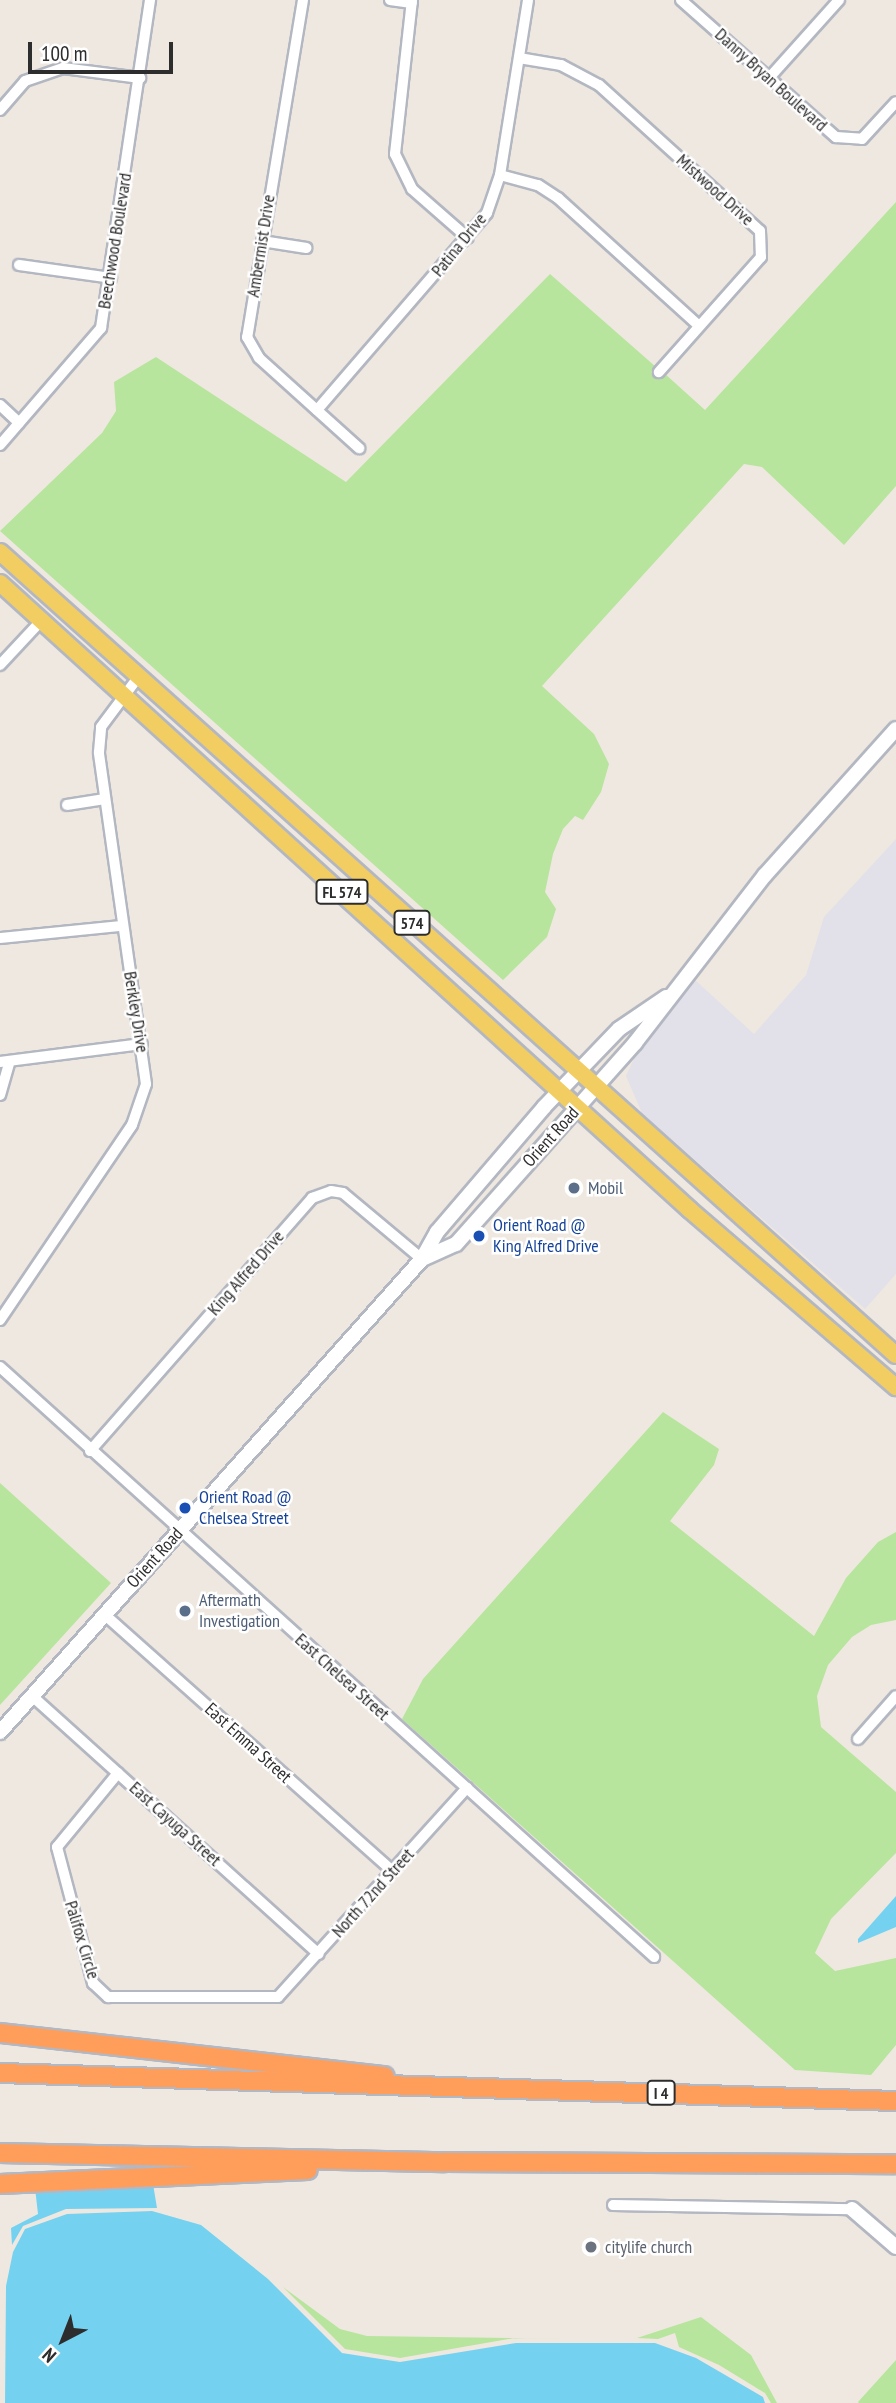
<!DOCTYPE html>
<style>
body{margin:0}
#map{position:relative;width:896px;height:2403px;overflow:hidden;background:#efe8e0;font-family:"PT Sans Narrow",sans-serif}
div>[style]{position:absolute}
[style*='--x']{left:calc(var(--x)*1px);top:calc(var(--y)*1px);width:calc(var(--w)*1px);rotate:calc(var(--a)*1deg)}
.industrial>*{inset:0;background:#e2e0e8}
.green>*{inset:0;background:#b7e59d}
.water>*{inset:0;background:#74d2f0}
.roads{filter:drop-shadow(2px 0 #b3b7c1) drop-shadow(-2px 0 #b3b7c1) drop-shadow(0 2px #b3b7c1) drop-shadow(0 -2px #b3b7c1)}
.street>*{height:10px;margin:-5px;padding:0 5px;transform-origin:5px;border-radius:5px;background:#fff}
.secondary>*{height:14px;margin:-7px;padding:0 7px;transform-origin:7px;border-radius:7px;background:#fff}
.primary>*{height:16px;margin:-8px;padding:0 8px;transform-origin:8px;border-radius:8px;background:#f2cd62}
.highway>*{height:18px;margin:-9px;padding:0 9px;transform-origin:9px;border-radius:9px;background:#ff9e5b}
.dots>*{width:19px;height:19px;translate:-50% -50%;box-sizing:border-box;border:4px solid #fff;border-radius:50%}
span{translate:-50% -50%;white-space:nowrap;text-align:center;line-height:1.15;-webkit-text-stroke:5px #fff;paint-order:stroke}
.shield-label span{padding:2px 5px;background:#fff;border:2px solid;border-radius:5px;-webkit-text-stroke-width:0}
.shield-label{font-size:16px;color:#2d2d2d;font-weight:700}
.street-label{font-size:18px;color:#2d2d2d}
.service-label{font-size:18px;color:#4e5e75}
.left{translate:0 -50%;text-align:left}
.transit-label{font-size:18px;color:#164399}
.worship-label{font-size:18px;color:#5b616d}
.north{position:absolute;left:28px;top:2305px;width:70px;height:70px;-webkit-text-stroke:5px #fff;paint-order:stroke;rotate:222deg;font-size:19px;font-weight:700;line-height:28px;text-align:center;color:#2d2d2d}
.north::after{content:'';display:block;margin:auto;width:24px;height:32px;background:#2d2d2d;clip-path:polygon(50% 0,100% 100%,50% 72%,0 100%)}
.scale{position:absolute;left:28px;top:42px;width:145px;height:32px;box-sizing:border-box;border:4px solid #2d2d2d;border-top:0;padding-left:9px;font-size:21px;line-height:24px;white-space:nowrap;color:#2d2d2d;-webkit-text-stroke:5px #fff;paint-order:stroke}
</style>
<div id="map">
<div class="industrial">
<div style="clip-path:polygon(896px 839px,896px 1274px,865px 1309px,642px 1113px,626px 1076px,638px 1050px,694px 979px,754px 1034px,806px 975px,824px 917px)"></div>
</div>
<div class="green">
<div style="clip-path:polygon(896px 202px,896px 486px,844px 545px,762px 467px,744px 464px,542px 686px,594px 734px,609px 764px,601px 792px,583px 820px,575px 816px,563px 829px,553px 854px,545px 892px,556px 909px,547px 937px,503px 980px,0 531px,102px 433px,116px 411px,114px 382px,156px 357px,346px 482px,550px 274px,656px 367px,651px 372px,658px 379px,664px 373px,705px 410px)"></div>
<div style="clip-path:polygon(663px 1412px,719px 1449px,714px 1465px,670px 1521px,814px 1636px,846px 1578px,878px 1542px,896px 1532px,896px 1620px,871px 1625px,852px 1637px,828px 1665px,817px 1696px,821px 1727px,896px 1792px,896px 1853px,831px 1919px,815px 1953px,835px 1971px,896px 1958px,896px 2045px,871px 2075px,795px 2070px,402px 1719px,423px 1679px)"></div>
<div style="clip-path:polygon(0 1483px,111px 1583px,0 1705px)"></div>
<div style="clip-path:polygon(283px 2287px,340px 2329px,367px 2336px,578px 2339px,515px 2338px,400px 2358px,345px 2349px)"></div>
<div style="clip-path:polygon(701px 2317px,751px 2355px,777px 2403px,771px 2403px,765px 2393px,719px 2365px,679px 2347px,675px 2333px,658px 2339px,637px 2338px)"></div>
<div style="clip-path:polygon(896px 2360px,896px 2403px,859px 2403px,858px 2402px)"></div>
</div>
<div class="water">
<div style="clip-path:polygon(896px 1896px,896px 1927px,858px 1943px,858px 1939px)"></div>
<div style="clip-path:polygon(153px 2184px,157px 2208px,66px 2209px,23px 2226px,12px 2245px,11px 2228px,38px 2214px,35px 2188px)"></div>
<div style="clip-path:polygon(152px 2211px,201px 2225px,268px 2279px,342px 2353px,400px 2362px,516px 2343px,655px 2343px,696px 2358px,763px 2397px,765px 2403px,5px 2403px,6px 2286px,13px 2252px,25px 2229px,67px 2214px)"></div>
</div>
<div class="roads">
<div class="street">
<div style="--x:303;--y:0;--w:342;--a:99.4"></div>
<div style="--x:247;--y:337;--w:24;--a:60"></div>
<div style="--x:259;--y:358;--w:135;--a:42"></div>
<div style="--x:390;--y:0;--w:22;--a:8"></div>
<div style="--x:412;--y:0;--w:155;--a:96.3"></div>
<div style="--x:395;--y:154;--w:39;--a:64"></div>
<div style="--x:412;--y:189;--w:74;--a:41.2"></div>
<div style="--x:681;--y:0;--w:207;--a:41.5"></div>
<div style="--x:836;--y:137;--w:26;--a:4"></div>
<div style="--x:862;--y:139;--w:50;--a:-47.4"></div>
<div style="--x:519;--y:58;--w:43;--a:9.5"></div>
<div style="--x:561;--y:65;--w:43;--a:27.8"></div>
<div style="--x:599;--y:85;--w:217;--a:42.2"></div>
<div style="--x:760;--y:231;--w:26;--a:88"></div>
<div style="--x:761;--y:257;--w:154;--a:131.6"></div>
<div style="--x:769;--y:78;--w:105;--a:-48.1"></div>
<div style="--x:0;--y:110;--w:38;--a:-49"></div>
<div style="--x:25;--y:81;--w:40;--a:-18.9"></div>
<div style="--x:63;--y:68;--w:78;--a:7.4"></div>
<div style="--x:500;--y:175;--w:39;--a:15"></div>
<div style="--x:538;--y:185;--w:24;--a:33"></div>
<div style="--x:558;--y:198;--w:190;--a:42.2"></div>
<div style="--x:262;--y:241;--w:45;--a:9"></div>
<div style="--x:19;--y:265;--w:93;--a:8"></div>
<div style="--x:0;--y:405;--w:26;--a:43"></div>
<div style="--x:317;--y:410;--w:260;--a:-49.2"></div>
<div style="--x:487;--y:213;--w:40;--a:-71.1"></div>
<div style="--x:500;--y:175;--w:177;--a:-80.9"></div>
<div style="--x:0;--y:445;--w:155;--a:-49.2"></div>
<div style="--x:101;--y:328;--w:332;--a:-81.5"></div>
<div style="--x:0;--y:665;--w:60;--a:-47"></div>
<div style="--x:67;--y:805;--w:38;--a:-9"></div>
<div style="--x:0;--y:938;--w:122;--a:-5.7"></div>
<div style="--x:0;--y:1062;--w:143;--a:-7.2"></div>
<div style="--x:0;--y:1095;--w:33;--a:-74"></div>
<div style="--x:0;--y:1320;--w:235;--a:-55.9"></div>
<div style="--x:132;--y:1125;--w:43;--a:-71.1"></div>
<div style="--x:146;--y:1084;--w:335;--a:-98.1"></div>
<div style="--x:99;--y:752;--w:25;--a:-85"></div>
<div style="--x:101;--y:727;--w:64;--a:-53.3"></div>
<div style="--x:0;--y:1367;--w:881;--a:42.05"></div>
<div style="--x:90;--y:1451;--w:337;--a:-48.7"></div>
<div style="--x:312;--y:1198;--w:20;--a:-20"></div>
<div style="--x:331;--y:1191;--w:12;--a:9"></div>
<div style="--x:343;--y:1193;--w:103;--a:39.9"></div>
<div style="--x:104;--y:1614;--w:386;--a:41.7"></div>
<div style="--x:31;--y:1695;--w:387;--a:42"></div>
<div style="--x:858;--y:1739;--w:57;--a:-48.5"></div>
<div style="--x:118;--y:1773;--w:96;--a:129.5"></div>
<div style="--x:57;--y:1847;--w:141;--a:75.2"></div>
<div style="--x:93;--y:1983;--w:21;--a:43"></div>
<div style="--x:108;--y:1997;--w:170;--a:0"></div>
<div style="--x:278;--y:1997;--w:282;--a:-47.9"></div>
<div style="--x:613;--y:2205;--w:239;--a:1"></div>
</div>
<div class="secondary">
<div style="--x:422;--y:1259;--w:37;--a:-24"></div>
<div style="--x:456;--y:1244;--w:269;--a:-48.3"></div>
<div style="--x:635;--y:1043;--w:212;--a:-52.3"></div>
<div style="--x:765;--y:875;--w:196;--a:-48.1"></div>
<div style="--x:0;--y:1732;--w:634;--a:-48.26"></div>
<div style="--x:422;--y:1259;--w:31;--a:-61"></div>
<div style="--x:437;--y:1232;--w:165;--a:-49.4"></div>
<div style="--x:544;--y:1107;--w:108;--a:-46.1"></div>
<div style="--x:619;--y:1029;--w:57;--a:-34.2"></div>
<div style="--x:852;--y:2209;--w:58;--a:40.8"></div>
</div>
<div class="primary">
<div style="--x:0;--y:552;--w:1203;--a:41.87"></div>
<div style="--x:0;--y:583;--w:932;--a:42.26"></div>
<div style="--x:690;--y:1210;--w:272;--a:40.7"></div>
</div>
<div class="highway">
<div style="--x:0;--y:2033;--w:387;--a:6.4"></div>
<div style="--x:0;--y:2073;--w:896;--a:1.79"></div>
<div style="--x:0;--y:2153;--w:445;--a:1.2"></div>
<div style="--x:445;--y:2162;--w:451;--a:0.3"></div>
<div style="--x:0;--y:2184;--w:308;--a:-2.6"></div>
</div>
</div>
<div class="dots">
<div style="left:574px;top:1188px;background:#5c6f8a"></div>
<div style="left:479px;top:1236px;background:#1a4fb4"></div>
<div style="left:185px;top:1508px;background:#1a4fb4"></div>
<div style="left:185px;top:1611px;background:#5c6f8a"></div>
<div style="left:591px;top:2247px;background:#6b7280"></div>
</div>
<div class="shield-label">
<span style="left:342px;top:892px">FL 574</span>
<span style="left:412px;top:923px">574</span>
<span style="left:661px;top:2093px">I 4</span>
</div>
<div class="street-label">
<span style="left:771px;top:80px;rotate:42deg">Danny Bryan Boulevard</span>
<span style="left:715px;top:190px;rotate:42deg">Mistwood Drive</span>
<span style="left:115px;top:241px;rotate:-81deg">Beechwood Boulevard</span>
<span style="left:459px;top:245px;rotate:-51deg">Patina Drive</span>
<span style="left:261px;top:246px;rotate:-81deg">Ambermist Drive</span>
<span style="left:136px;top:1012px;rotate:81deg">Berkley Drive</span>
<span style="left:551px;top:1137px;rotate:-48deg">Orient Road</span>
<span style="left:246px;top:1273px;rotate:-49deg">King Alfred Drive</span>
<span style="left:155px;top:1558px;rotate:-48deg">Orient Road</span>
<span style="left:342px;top:1677px;rotate:42deg">East Chelsea Street</span>
<span style="left:248px;top:1743px;rotate:42deg">East Emma Street</span>
<span style="left:175px;top:1824px;rotate:42deg">East Cayuga Street</span>
<span style="left:373px;top:1893px;rotate:-48deg">North 72nd Street</span>
<span style="left:82px;top:1940px;rotate:73deg">Palifox Circle</span>
</div>
<div class="service-label">
<span class="left" style="left:588px;top:1188px">Mobil</span>
<span class="left" style="left:199px;top:1611px">Aftermath<br>Investigation</span>
</div>
<div class="transit-label">
<span class="left" style="left:493px;top:1236px">Orient Road @<br>King Alfred Drive</span>
<span class="left" style="left:199px;top:1508px">Orient Road @<br>Chelsea Street</span>
</div>
<div class="worship-label">
<span class="left" style="left:605px;top:2247px">citylife church</span>
</div>
<div class="north">N</div>
<div class="scale">100 m</div>
</div>
